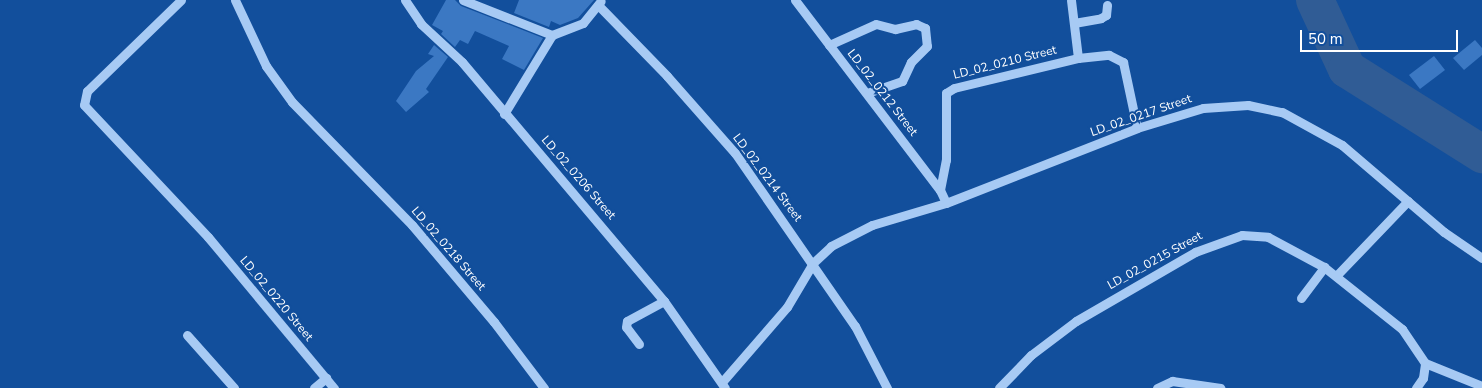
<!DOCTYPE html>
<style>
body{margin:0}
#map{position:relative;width:1482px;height:388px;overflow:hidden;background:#124f9c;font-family:"Nunito Sans",sans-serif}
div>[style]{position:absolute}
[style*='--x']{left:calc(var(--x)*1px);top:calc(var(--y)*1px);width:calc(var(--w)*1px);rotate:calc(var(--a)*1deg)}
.river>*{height:38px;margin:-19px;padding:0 19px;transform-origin:19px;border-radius:19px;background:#305c95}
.building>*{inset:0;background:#3b78c3}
.minor>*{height:9px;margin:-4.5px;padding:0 4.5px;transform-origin:4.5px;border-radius:4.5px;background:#a7caf4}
span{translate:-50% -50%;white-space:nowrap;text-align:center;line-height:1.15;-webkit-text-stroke:4px #124f9c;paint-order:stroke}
.street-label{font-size:12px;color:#fff}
.scale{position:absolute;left:1300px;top:30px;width:158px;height:22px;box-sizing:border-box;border:2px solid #fff;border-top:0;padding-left:6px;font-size:15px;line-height:18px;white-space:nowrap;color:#fff;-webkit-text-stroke:4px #124f9c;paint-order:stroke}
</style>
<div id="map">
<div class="river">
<div style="--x:1315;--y:0;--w:76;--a:65.1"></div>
<div style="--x:1347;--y:69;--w:160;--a:32.2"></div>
</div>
<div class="building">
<div style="clip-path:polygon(446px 0,455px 0,461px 6px,543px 38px,524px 70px,502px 59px,509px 46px,475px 31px,468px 44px,460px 40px,455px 47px,441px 34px,443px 31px,432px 25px)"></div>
<div style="clip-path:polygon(519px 0,594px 0,578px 18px,560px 25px,551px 21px,549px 27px,514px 13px)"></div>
<div style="clip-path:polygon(1475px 40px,1482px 48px,1482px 55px,1464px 70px,1453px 58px)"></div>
<div style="clip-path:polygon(434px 45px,448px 57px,426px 89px,429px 92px,406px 112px,396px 101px,416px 71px,434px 56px,428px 54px)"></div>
<div style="clip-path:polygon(1434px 56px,1445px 70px,1420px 89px,1409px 75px)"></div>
</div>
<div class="minor">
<div style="--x:181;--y:0;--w:131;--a:135.9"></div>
<div style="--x:87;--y:91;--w:14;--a:102"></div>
<div style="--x:84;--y:105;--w:181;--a:46.8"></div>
<div style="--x:208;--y:237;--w:197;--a:50.2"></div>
<div style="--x:235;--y:0;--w:73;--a:64.8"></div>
<div style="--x:266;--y:66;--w:44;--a:54.2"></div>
<div style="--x:292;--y:102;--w:172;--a:45.7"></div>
<div style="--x:412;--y:225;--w:127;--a:49.8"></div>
<div style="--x:494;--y:322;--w:83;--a:52.9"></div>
<div style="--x:405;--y:0;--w:29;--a:56"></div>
<div style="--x:421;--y:24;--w:56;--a:42.8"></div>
<div style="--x:462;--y:62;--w:313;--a:49.8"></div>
<div style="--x:664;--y:301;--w:106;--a:55"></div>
<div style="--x:463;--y:0;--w:96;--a:21.5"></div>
<div style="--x:552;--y:35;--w:33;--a:-21"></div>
<div style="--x:583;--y:23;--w:28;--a:-51"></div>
<div style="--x:795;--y:0;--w:239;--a:52.7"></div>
<div style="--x:940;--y:190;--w:14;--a:65"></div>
<div style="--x:598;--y:5;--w:99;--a:45.8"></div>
<div style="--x:667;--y:76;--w:103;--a:48.6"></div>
<div style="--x:735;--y:153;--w:211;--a:55.3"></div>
<div style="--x:855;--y:326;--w:70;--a:62.7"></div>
<div style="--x:1074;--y:23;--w:27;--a:-10"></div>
<div style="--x:1101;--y:18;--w:6;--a:-31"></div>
<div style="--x:1106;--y:15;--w:10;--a:-84"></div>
<div style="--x:829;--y:45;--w:51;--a:-24.1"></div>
<div style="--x:876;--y:24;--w:20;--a:15"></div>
<div style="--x:895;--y:29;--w:22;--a:-13"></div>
<div style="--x:916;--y:24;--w:10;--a:24"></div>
<div style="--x:925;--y:28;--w:18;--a:84"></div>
<div style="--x:927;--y:46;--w:23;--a:135"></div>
<div style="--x:911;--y:62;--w:21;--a:115"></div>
<div style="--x:902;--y:81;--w:37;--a:161"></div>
<div style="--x:1078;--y:58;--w:31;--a:-6"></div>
<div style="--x:1109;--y:55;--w:16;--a:27"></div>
<div style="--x:1123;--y:62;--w:67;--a:78"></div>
<div style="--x:504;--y:114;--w:92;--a:-58.7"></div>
<div style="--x:940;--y:190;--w:31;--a:-79"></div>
<div style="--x:946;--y:160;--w:67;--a:-90"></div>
<div style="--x:946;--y:93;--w:9;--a:-32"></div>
<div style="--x:954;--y:88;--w:128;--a:-13.6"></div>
<div style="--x:1078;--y:58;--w:58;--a:-96.9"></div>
<div style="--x:1336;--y:276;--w:104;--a:-46.2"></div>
<div style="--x:1301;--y:298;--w:39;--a:-53"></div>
<div style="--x:187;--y:335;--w:71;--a:48.4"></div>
<div style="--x:639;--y:344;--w:21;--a:-127"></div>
<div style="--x:626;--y:327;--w:6;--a:-81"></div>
<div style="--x:627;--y:321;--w:42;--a:-28.4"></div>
<div style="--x:1425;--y:363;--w:61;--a:22"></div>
<div style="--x:722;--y:382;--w:99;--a:-49.1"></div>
<div style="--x:787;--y:307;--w:51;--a:-59.4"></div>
<div style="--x:813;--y:263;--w:25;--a:-43"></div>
<div style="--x:831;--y:246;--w:46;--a:-27.1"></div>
<div style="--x:872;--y:225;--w:77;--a:-16.6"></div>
<div style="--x:946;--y:203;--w:205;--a:-21.4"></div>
<div style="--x:1137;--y:128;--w:69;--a:-16.9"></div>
<div style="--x:1203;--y:108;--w:45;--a:-3.8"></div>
<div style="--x:1248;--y:105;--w:35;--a:12"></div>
<div style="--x:1282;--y:112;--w:68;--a:28.8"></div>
<div style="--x:1342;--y:145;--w:134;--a:40.5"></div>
<div style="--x:1444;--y:232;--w:46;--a:34.4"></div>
<div style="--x:314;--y:388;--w:16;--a:-40"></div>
<div style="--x:999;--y:388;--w:46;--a:-45.9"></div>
<div style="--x:1031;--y:355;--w:56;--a:-37.1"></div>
<div style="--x:1076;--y:321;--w:138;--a:-30.1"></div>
<div style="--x:1195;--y:252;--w:50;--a:-19.9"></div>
<div style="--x:1242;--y:235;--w:26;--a:4"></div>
<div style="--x:1268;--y:237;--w:64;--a:28.2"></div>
<div style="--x:1324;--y:267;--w:100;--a:38.5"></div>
<div style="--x:1402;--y:329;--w:41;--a:55.9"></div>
<div style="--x:1157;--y:388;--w:17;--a:-25"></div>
<div style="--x:1172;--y:381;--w:49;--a:8.3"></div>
<div style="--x:1416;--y:388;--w:12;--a:-55"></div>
<div style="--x:1423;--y:378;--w:15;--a:-82"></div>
</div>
<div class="street-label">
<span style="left:1005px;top:63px;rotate:-14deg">LD_02_0210 Street</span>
<span style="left:882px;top:93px;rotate:52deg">LD_02_0212 Street</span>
<span style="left:1141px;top:116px;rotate:-19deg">LD_02_0217 Street</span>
<span style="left:578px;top:178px;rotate:49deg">LD_02_0206 Street</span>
<span style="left:767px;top:178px;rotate:53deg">LD_02_0214 Street</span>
<span style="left:448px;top:249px;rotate:49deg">LD_02_0218 Street</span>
<span style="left:1155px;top:261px;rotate:-29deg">LD_02_0215 Street</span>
<span style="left:276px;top:299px;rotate:50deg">LD_02_0220 Street</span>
</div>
<div class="scale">50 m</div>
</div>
